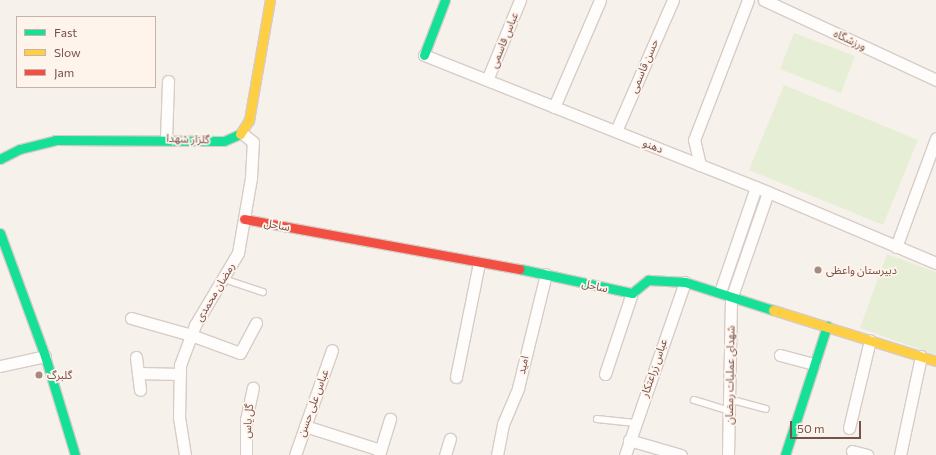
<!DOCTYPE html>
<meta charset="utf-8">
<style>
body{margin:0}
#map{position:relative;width:936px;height:455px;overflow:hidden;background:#f7f1eb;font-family:Commissioner,"Noto Sans Arabic",sans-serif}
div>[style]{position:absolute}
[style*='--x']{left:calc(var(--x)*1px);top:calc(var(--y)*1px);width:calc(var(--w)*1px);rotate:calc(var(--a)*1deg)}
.green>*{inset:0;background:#e6eed5}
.roads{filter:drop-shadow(1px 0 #d6ccc8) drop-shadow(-1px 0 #d6ccc8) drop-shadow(0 1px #d6ccc8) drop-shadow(0 -1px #d6ccc8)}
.lane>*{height:5.5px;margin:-2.75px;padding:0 2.75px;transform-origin:2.75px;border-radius:2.75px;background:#fefdfc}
.street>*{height:11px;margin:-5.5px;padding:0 5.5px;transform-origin:5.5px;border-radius:5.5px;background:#fefdfc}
.fast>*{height:9px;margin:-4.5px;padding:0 4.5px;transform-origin:4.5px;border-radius:4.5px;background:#16e098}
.slow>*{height:9px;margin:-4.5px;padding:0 4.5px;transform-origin:4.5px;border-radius:4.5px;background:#ffcf43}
.jam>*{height:9px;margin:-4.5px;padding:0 4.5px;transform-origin:4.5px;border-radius:4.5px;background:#f24e42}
.dots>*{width:11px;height:11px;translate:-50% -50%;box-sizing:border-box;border:2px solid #fff4ec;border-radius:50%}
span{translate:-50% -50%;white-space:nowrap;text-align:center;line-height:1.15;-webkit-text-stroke:3.5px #fff4ec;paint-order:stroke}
.street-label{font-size:11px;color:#76524a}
.poi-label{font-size:11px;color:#76524a}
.left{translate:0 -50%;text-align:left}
.legend{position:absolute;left:16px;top:16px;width:140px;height:72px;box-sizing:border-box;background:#fff4ec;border:1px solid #c8b3ab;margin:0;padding:5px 7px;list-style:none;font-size:12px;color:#76524a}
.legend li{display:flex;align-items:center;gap:8px;height:20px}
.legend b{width:20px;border:1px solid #c8b3ab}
.scale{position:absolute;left:790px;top:421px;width:71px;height:18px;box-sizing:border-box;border:2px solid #76524a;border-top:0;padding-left:5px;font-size:12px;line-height:14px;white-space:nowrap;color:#76524a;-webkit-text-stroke:3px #fff4ec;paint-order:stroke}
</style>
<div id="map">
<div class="green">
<div style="clip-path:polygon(794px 33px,855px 56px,841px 93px,780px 69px)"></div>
<div style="clip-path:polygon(784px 85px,918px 140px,883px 225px,749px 170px)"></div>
<div style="clip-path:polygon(887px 254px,936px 272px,936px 355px,860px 328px)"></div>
</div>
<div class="roads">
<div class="lane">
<div style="--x:224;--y:279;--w:41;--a:18.4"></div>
<div style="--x:729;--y:399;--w:38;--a:15"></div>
<div style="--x:694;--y:400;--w:37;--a:17"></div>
<div style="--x:597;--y:419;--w:38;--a:6"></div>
</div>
<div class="street">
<div style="--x:764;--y:0;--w:190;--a:24.9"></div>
<div style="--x:424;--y:55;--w:370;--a:21.7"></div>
<div style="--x:768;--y:192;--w:182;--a:22.9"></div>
<div style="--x:487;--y:80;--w:87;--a:-67.6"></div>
<div style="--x:554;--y:107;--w:116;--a:-66.7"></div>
<div style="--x:616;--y:131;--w:143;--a:-66.5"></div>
<div style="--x:166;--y:139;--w:58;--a:-88"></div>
<div style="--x:700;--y:165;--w:26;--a:-103"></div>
<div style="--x:694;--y:140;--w:150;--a:-68.9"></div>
<div style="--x:896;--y:247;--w:116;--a:-69.8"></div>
<div style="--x:720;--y:292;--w:111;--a:-71.1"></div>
<div style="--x:131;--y:318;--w:62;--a:15.8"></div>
<div style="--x:191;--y:335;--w:52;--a:20.2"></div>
<div style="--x:240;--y:353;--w:34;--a:-62"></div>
<div style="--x:780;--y:355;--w:35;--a:15"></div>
<div style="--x:136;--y:357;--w:33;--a:83"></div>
<div style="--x:0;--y:366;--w:46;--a:-12.5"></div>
<div style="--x:138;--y:373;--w:42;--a:1.4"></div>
<div style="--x:605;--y:374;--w:85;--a:-71.6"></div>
<div style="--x:456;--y:377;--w:116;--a:-78.6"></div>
<div style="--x:305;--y:426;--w:79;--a:17.7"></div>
<div style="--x:849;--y:428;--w:90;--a:-76.6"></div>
<div style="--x:629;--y:440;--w:54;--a:16.1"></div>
<div style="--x:852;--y:451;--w:16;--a:15"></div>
<div style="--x:185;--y:455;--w:38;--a:-99"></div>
<div style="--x:179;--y:417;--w:52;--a:-88.9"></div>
<div style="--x:180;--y:365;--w:43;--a:-69.4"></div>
<div style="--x:195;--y:325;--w:84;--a:-59.2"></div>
<div style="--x:238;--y:253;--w:76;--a:-80.2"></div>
<div style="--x:251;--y:178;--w:36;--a:-87"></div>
<div style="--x:253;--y:142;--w:14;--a:-141"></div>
<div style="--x:246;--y:455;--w:35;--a:-90"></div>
<div style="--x:246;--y:420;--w:33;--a:-78"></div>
<div style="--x:295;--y:455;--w:111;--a:-70.6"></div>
<div style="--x:379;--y:455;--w:38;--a:-73"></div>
<div style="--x:445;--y:455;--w:17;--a:-73"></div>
<div style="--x:497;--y:455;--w:32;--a:-79"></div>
<div style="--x:503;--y:424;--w:39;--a:-67"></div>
<div style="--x:518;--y:388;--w:117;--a:-76.2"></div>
<div style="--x:625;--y:455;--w:183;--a:-70.9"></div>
<div style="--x:728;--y:455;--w:156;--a:-88.9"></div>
<div style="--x:731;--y:299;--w:113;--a:-70.9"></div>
<div style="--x:900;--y:455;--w:101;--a:-78"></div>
</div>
<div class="fast">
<div style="--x:424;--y:55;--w:59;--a:-69.1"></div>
<div style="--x:0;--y:159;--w:22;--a:-27"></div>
<div style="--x:20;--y:149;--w:36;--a:-14"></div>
<div style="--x:55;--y:140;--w:169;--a:0.3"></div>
<div style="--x:224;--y:141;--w:17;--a:-24"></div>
<div style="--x:0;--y:233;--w:131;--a:69.9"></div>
<div style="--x:45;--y:356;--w:103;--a:73.1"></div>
<div style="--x:520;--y:269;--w:115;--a:12.1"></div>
<div style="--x:632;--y:293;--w:21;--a:-39"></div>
<div style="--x:648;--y:280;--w:37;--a:3"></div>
<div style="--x:685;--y:282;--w:92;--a:17.7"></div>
<div style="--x:785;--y:455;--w:136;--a:-72"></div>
</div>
<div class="slow">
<div style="--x:240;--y:134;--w:17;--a:-57"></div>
<div style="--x:249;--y:120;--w:122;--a:-80.1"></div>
<div style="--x:773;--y:310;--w:171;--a:17.4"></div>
</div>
<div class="jam">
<div style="--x:244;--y:219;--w:280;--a:10.3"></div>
</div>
</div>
<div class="dots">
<div style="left:818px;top:270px;background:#a38a82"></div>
<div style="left:39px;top:375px;background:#a38a82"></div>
</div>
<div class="street-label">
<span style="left:504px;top:40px;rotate:-68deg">عباس قاسمی</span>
<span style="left:850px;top:40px;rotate:25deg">ورزشگاه</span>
<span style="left:644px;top:66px;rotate:-67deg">حسن قاسمی</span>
<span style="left:188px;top:139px;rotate:2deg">گلزار شهدا</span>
<span style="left:653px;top:146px;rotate:22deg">دهنو</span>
<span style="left:277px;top:225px;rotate:10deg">ساحل</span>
<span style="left:595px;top:286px;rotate:13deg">ساحل</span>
<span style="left:215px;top:292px;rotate:-59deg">رمضان محمدی</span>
<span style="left:523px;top:365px;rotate:-78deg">امید</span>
<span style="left:654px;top:368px;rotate:-71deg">عباس زراعتکار</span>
<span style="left:730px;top:375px;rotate:-89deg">شهدای عملیات رمضان</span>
<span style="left:313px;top:403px;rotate:-70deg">عباس علی حسن</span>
<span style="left:248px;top:421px;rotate:-85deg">گل یاس</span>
</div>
<div class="poi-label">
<span class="left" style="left:826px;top:270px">دبیرستان واعظی</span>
<span class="left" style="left:47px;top:375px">گلبرگ</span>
</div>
<ul class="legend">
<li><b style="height:5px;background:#16e098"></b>Fast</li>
<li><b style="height:5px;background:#ffcf43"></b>Slow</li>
<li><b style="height:5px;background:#f24e42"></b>Jam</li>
</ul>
<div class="scale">50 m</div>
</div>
